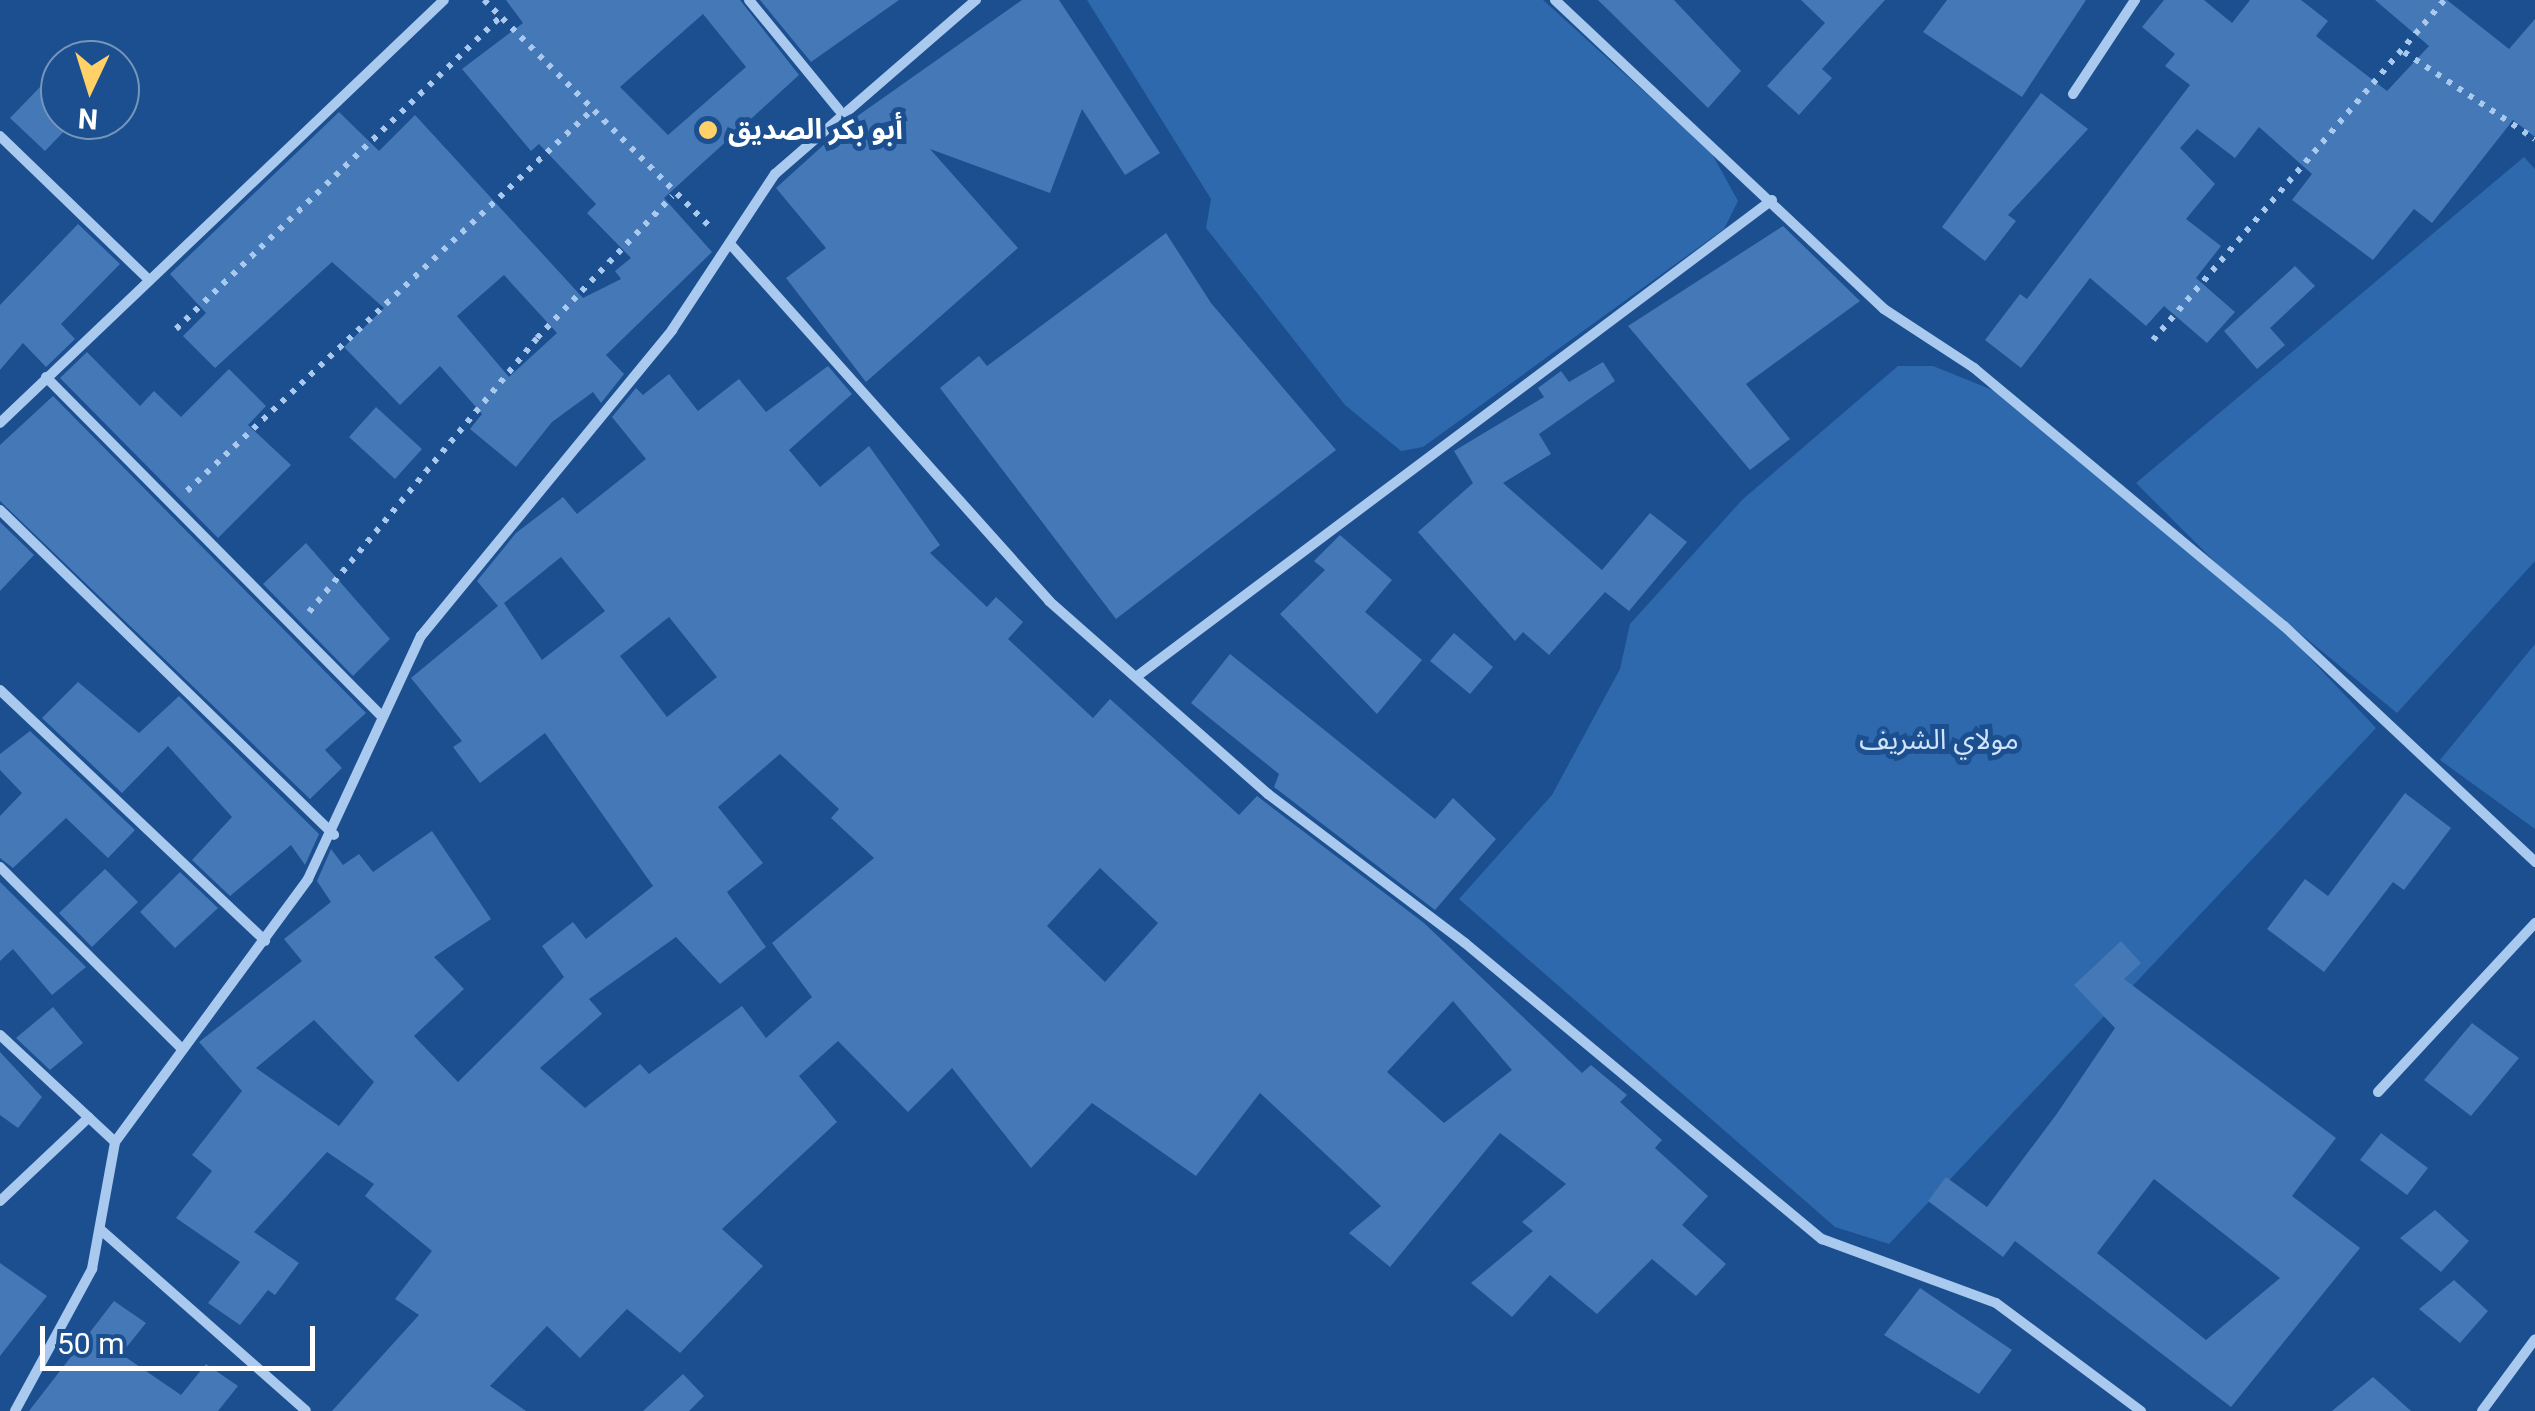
<!DOCTYPE html>
<meta charset="utf-8">
<style>
body{margin:0}
#map{position:relative;width:2535px;height:1411px;overflow:hidden;background:#1b4f8f;font-family:Roboto,"Noto Sans Arabic",sans-serif}
div>[style]{position:absolute}
[style*='--x']{left:calc(var(--x)*1px);top:calc(var(--y)*1px);width:calc(var(--w)*1px);rotate:calc(var(--a)*1deg)}
.green>*{inset:0;background:#2e69ad}
.building>*{inset:0;background:#4478b7}
.path>*{height:6px;margin-top:-3px;transform-origin:0;background:repeating-linear-gradient(90deg,#a9c9ee 0 5px,transparent 0 13px)}
.minor>*{height:10px;margin:-5px;padding:0 5px;transform-origin:5px;border-radius:5px;background:#a9c9ee}
.dots>*{width:28px;height:28px;translate:-50% -50%;box-sizing:border-box;border:5px solid #1b4f8f;border-radius:50%}
span{translate:-50% -50%;white-space:nowrap;text-align:center;line-height:1.15;-webkit-text-stroke:10px #1b4f8f;paint-order:stroke}
.poi-label{font-size:28px;color:#fff;font-weight:700}
.left{translate:0 -50%;text-align:left}
.park-label{font-size:28px;color:#cfe3fa}
.north{position:absolute;left:40px;top:40px;width:100px;height:100px;box-sizing:border-box;background:#1b4f8f;border:2px solid #7695bc;border-radius:50%;rotate:184deg;font-size:28px;font-weight:700;line-height:40px;text-align:center;color:#fff}
.north::after{content:'';display:block;margin:auto;width:35px;height:45px;background:#ffd166;clip-path:polygon(50% 0,100% 100%,50% 72%,0 100%)}
.scale{position:absolute;left:40px;top:1326px;width:275px;height:45px;box-sizing:border-box;border:5px solid #fff;border-top:0;padding-left:12px;font-size:30px;line-height:35px;white-space:nowrap;color:#fff;-webkit-text-stroke:8px #1b4f8f;paint-order:stroke}
</style>
<div id="map">
<div class="green">
<div style="clip-path:polygon(1087px 0,1543px 0,1711px 152px,1738px 201px,1724px 229px,1423px 447px,1401px 451px,1345px 405px,1206px 228px,1211px 199px)"></div>
<div style="clip-path:polygon(2524px 157px,2535px 169px,2535px 561px,2397px 713px,2240px 584px,2376px 728px,1889px 1244px,1835px 1227px,1459px 899px,1552px 795px,1620px 669px,1630px 624px,1742px 500px,1898px 366px,1933px 366px,1995px 391px,2221px 568px,2136px 483px)"></div>
<div style="clip-path:polygon(2535px 644px,2535px 829px,2440px 760px)"></div>
</div>
<div class="building">
<div style="clip-path:polygon(evenodd,506px 0,740px 0,799px 75px,664px 198px,712px 252px,606px 355px,624px 374px,601px 403px,593px 392px,552px 422px,516px 467px,470px 429px,482px 414px,440px 366px,400px 405px,344px 347px,384px 308px,332px 262px,215px 368px,183px 336px,206px 313px,170px 274px,339px 112px,379px 151px,415px 115px,583px 298px,621px 279px,615px 271px,631px 258px,587px 213px,596px 204px,539px 144px,531px 151px,462px 69px,523px 23px,506px 0,703px 14px,746px 67px,668px 135px,620px 87px,703px 14px,506px 0,504px 275px,557px 333px,509px 377px,457px 316px,504px 275px)"></div>
<div style="clip-path:polygon(760px 0,899px 0,811px 62px)"></div>
<div style="clip-path:polygon(1022px 0,1059px 0,1160px 153px,1125px 175px,1082px 109px,1050px 193px,930px 149px,1018px 248px,866px 382px,786px 278px,826px 248px,776px 188px,849px 122px)"></div>
<div style="clip-path:polygon(1598px 0,1674px 0,1741px 71px,1708px 108px)"></div>
<div style="clip-path:polygon(1801px 0,1885px 0,1822px 69px,1832px 78px,1799px 115px,1767px 86px,1825px 23px)"></div>
<div style="clip-path:polygon(1947px 0,2086px 0,2022px 97px,1923px 32px)"></div>
<div style="clip-path:polygon(2164px 0,2204px 0,2232px 23px,2250px 0,2301px 0,2328px 21px,2316px 36px,2387px 91px,2429px 46px,2375px 0,2447px 0,2509px 49px,2535px 19px,2535px 137px,2513px 120px,2432px 223px,2414px 209px,2373px 260px,2292px 200px,2312px 174px,2259px 127px,2235px 158px,2197px 129px,2180px 148px,2215px 184px,2186px 219px,2221px 246px,2196px 278px,2235px 312px,2207px 343px,2164px 306px,2146px 326px,2090px 278px,2021px 368px,1985px 340px,2020px 294px,2027px 299px,2190px 85px,2165px 66px,2175px 54px,2142px 27px)"></div>
<div style="clip-path:polygon(41px 86px,60px 104px,60px 120px,75px 120px,45px 151px,10px 118px)"></div>
<div style="clip-path:polygon(2041px 93px,2088px 129px,2008px 215px,2016px 221px,1985px 261px,1942px 227px)"></div>
<div style="clip-path:polygon(78px 224px,120px 264px,61px 324px,75px 339px,46px 367px,23px 343px,0 370px,0 305px)"></div>
<div style="clip-path:polygon(1783px 226px,1860px 301px,1746px 384px,1790px 439px,1750px 470px,1628px 326px)"></div>
<div style="clip-path:polygon(1166px 233px,1211px 303px,1336px 450px,1116px 619px,940px 388px,979px 356px,987px 366px)"></div>
<div style="clip-path:polygon(2295px 266px,2315px 286px,2270px 328px,2285px 345px,2257px 369px,2224px 331px)"></div>
<div style="clip-path:polygon(87px 352px,140px 406px,154px 391px,181px 417px,229px 369px,266px 406px,248px 425px,291px 465px,218px 538px,60px 378px)"></div>
<div style="clip-path:polygon(1603px 362px,1615px 381px,1539px 434px,1551px 454px,1503px 483px,1602px 570px,1650px 513px,1687px 542px,1629px 611px,1605px 592px,1549px 655px,1523px 632px,1515px 641px,1418px 532px,1473px 483px,1454px 451px,1544px 397px,1538px 388px,1561px 371px,1569px 382px)"></div>
<div style="clip-path:polygon(evenodd,828px 366px,852px 394px,789px 450px,820px 487px,869px 446px,940px 545px,930px 553px,987px 607px,996px 597px,1023px 622px,1008px 639px,1093px 718px,1110px 699px,1239px 815px,1257px 796px,1424px 923px,1582px 1073px,1591px 1065px,1627px 1095px,1620px 1102px,1662px 1140px,1655px 1148px,1708px 1196px,1682px 1225px,1726px 1264px,1696px 1296px,1652px 1259px,1597px 1314px,1550px 1275px,1512px 1317px,1471px 1283px,1533px 1231px,1522px 1222px,1566px 1184px,1500px 1133px,1390px 1267px,1349px 1233px,1381px 1206px,1260px 1093px,1196px 1176px,1092px 1103px,1031px 1168px,952px 1068px,908px 1112px,838px 1041px,799px 1076px,837px 1122px,722px 1229px,763px 1266px,680px 1353px,627px 1309px,580px 1358px,547px 1326px,490px 1386px,526px 1411px,332px 1411px,419px 1315px,395px 1299px,432px 1251px,365px 1196px,374px 1184px,327px 1152px,254px 1232px,299px 1263px,275px 1295px,268px 1290px,240px 1325px,208px 1303px,240px 1262px,176px 1218px,212px 1171px,192px 1155px,242px 1091px,199px 1042px,302px 961px,284px 939px,331px 902px,317px 881px,331px 849px,343px 865px,359px 854px,373px 872px,432px 831px,491px 919px,434px 957px,464px 989px,414px 1036px,458px 1082px,564px 977px,542px 946px,573px 922px,586px 939px,653px 886px,545px 733px,480px 783px,453px 747px,462px 741px,411px 678px,498px 606px,477px 581px,516px 533px,563px 497px,577px 514px,646px 459px,612px 417px,636px 388px,643px 395px,669px 374px,698px 411px,739px 379px,766px 412px,828px 366px,561px 557px,605px 611px,542px 660px,504px 603px,561px 557px,828px 366px,669px 617px,717px 677px,667px 717px,620px 656px,669px 617px,828px 366px,780px 754px,839px 809px,831px 818px,874px 858px,772px 943px,812px 997px,766px 1038px,742px 1006px,649px 1074px,640px 1064px,585px 1108px,540px 1068px,602px 1014px,589px 999px,676px 937px,720px 984px,766px 947px,727px 892px,763px 863px,718px 807px,780px 754px,828px 366px,1100px 868px,1158px 923px,1105px 982px,1047px 926px,1100px 868px,828px 366px,1453px 1001px,1512px 1070px,1444px 1123px,1387px 1072px,1453px 1001px,828px 366px,314px 1020px,374px 1082px,339px 1126px,256px 1068px,314px 1020px)"></div>
<div style="clip-path:polygon(53px 396px,366px 713px,325px 750px,342px 768px,310px 799px,0 501px,0 445px)"></div>
<div style="clip-path:polygon(376px 407px,422px 449px,395px 479px,349px 437px)"></div>
<div style="clip-path:polygon(0 522px,34px 555px,0 591px)"></div>
<div style="clip-path:polygon(1340px 535px,1392px 580px,1365px 612px,1422px 660px,1377px 714px,1280px 614px,1325px 570px,1314px 561px)"></div>
<div style="clip-path:polygon(306px 543px,390px 639px,353px 676px,263px 584px)"></div>
<div style="clip-path:polygon(1454px 633px,1493px 667px,1470px 694px,1430px 661px)"></div>
<div style="clip-path:polygon(1230px 654px,1435px 819px,1453px 798px,1496px 839px,1435px 910px,1274px 787px,1279px 774px,1191px 703px)"></div>
<div style="clip-path:polygon(78px 682px,139px 733px,179px 696px,319px 834px,305px 865px,291px 845px,230px 896px,192px 860px,232px 817px,168px 746px,122px 793px,42px 718px)"></div>
<div style="clip-path:polygon(30px 731px,135px 830px,108px 858px,66px 818px,13px 868px,0 858px,0 816px,22px 793px,0 770px,0 754px)"></div>
<div style="clip-path:polygon(2405px 793px,2451px 828px,2404px 890px,2393px 882px,2324px 972px,2267px 929px,2305px 879px,2328px 896px)"></div>
<div style="clip-path:polygon(105px 869px,138px 902px,92px 947px,59px 913px)"></div>
<div style="clip-path:polygon(180px 872px,218px 908px,175px 948px,140px 912px)"></div>
<div style="clip-path:polygon(0 882px,86px 967px,52px 995px,13px 949px,0 961px)"></div>
<div style="clip-path:polygon(evenodd,2121px 941px,2141px 963px,2124px 979px,2336px 1138px,2292px 1196px,2360px 1248px,2231px 1407px,2015px 1241px,2003px 1257px,1928px 1201px,1946px 1177px,1987px 1207px,2056px 1115px,2115px 1028px,2074px 985px,2121px 941px,2154px 1179px,2280px 1278px,2206px 1340px,2097px 1253px,2154px 1179px)"></div>
<div style="clip-path:polygon(53px 1007px,83px 1043px,50px 1070px,16px 1038px)"></div>
<div style="clip-path:polygon(2472px 1023px,2519px 1058px,2471px 1116px,2424px 1080px)"></div>
<div style="clip-path:polygon(0 1052px,42px 1097px,18px 1128px,0 1115px)"></div>
<div style="clip-path:polygon(2381px 1133px,2428px 1168px,2407px 1195px,2360px 1160px)"></div>
<div style="clip-path:polygon(2435px 1210px,2469px 1241px,2441px 1272px,2400px 1238px)"></div>
<div style="clip-path:polygon(0 1263px,47px 1296px,0 1356px)"></div>
<div style="clip-path:polygon(2454px 1280px,2488px 1311px,2460px 1343px,2419px 1309px)"></div>
<div style="clip-path:polygon(1920px 1288px,2012px 1350px,1979px 1394px,1884px 1335px)"></div>
<div style="clip-path:polygon(114px 1301px,146px 1323px,121px 1354px,181px 1395px,206px 1364px,238px 1386px,218px 1411px,29px 1411px)"></div>
<div style="clip-path:polygon(683px 1374px,704px 1396px,689px 1411px,643px 1411px)"></div>
<div style="clip-path:polygon(2373px 1377px,2411px 1411px,2332px 1411px)"></div>
</div>
<div class="path">
<div style="--x:484;--y:0;--w:323;--a:45.1"></div>
<div style="--x:2404;--y:52;--w:157;--a:33.6"></div>
<div style="--x:176;--y:329;--w:448;--a:-43.9"></div>
<div style="--x:2153;--y:340;--w:448;--a:-49.4"></div>
<div style="--x:187;--y:491;--w:553;--a:-43.24"></div>
<div style="--x:309;--y:612;--w:356;--a:-50.2"></div>
<div style="--x:537;--y:338;--w:196;--a:-46.4"></div>
</div>
<div class="minor">
<div style="--x:749;--y:0;--w:142;--a:50.7"></div>
<div style="--x:1555;--y:0;--w:451;--a:43.2"></div>
<div style="--x:1884;--y:309;--w:108;--a:33.2"></div>
<div style="--x:1974;--y:368;--w:403;--a:39.8"></div>
<div style="--x:2284;--y:626;--w:345;--a:43.2"></div>
<div style="--x:2073;--y:94;--w:113;--a:-56.6"></div>
<div style="--x:0;--y:136;--w:203;--a:44"></div>
<div style="--x:732;--y:246;--w:476;--a:48.2"></div>
<div style="--x:1049;--y:601;--w:292;--a:41.4"></div>
<div style="--x:1268;--y:794;--w:247;--a:37.1"></div>
<div style="--x:1465;--y:943;--w:464;--a:39.7"></div>
<div style="--x:1822;--y:1239;--w:185;--a:20.2"></div>
<div style="--x:1996;--y:1303;--w:181;--a:36.7"></div>
<div style="--x:46;--y:377;--w:475;--a:45.3"></div>
<div style="--x:0;--y:423;--w:613;--a:-43.61"></div>
<div style="--x:0;--y:510;--w:466;--a:44.2"></div>
<div style="--x:1136;--y:677;--w:795;--a:-36.87"></div>
<div style="--x:0;--y:690;--w:365;--a:43.4"></div>
<div style="--x:0;--y:867;--w:255;--a:45"></div>
<div style="--x:0;--y:1035;--w:157;--a:42.9"></div>
<div style="--x:2378;--y:1092;--w:231;--a:-47.1"></div>
<div style="--x:0;--y:1201;--w:122;--a:-43.3"></div>
<div style="--x:101;--y:1230;--w:273;--a:41.4"></div>
<div style="--x:15;--y:1411;--w:162;--a:-61.5"></div>
<div style="--x:92;--y:1269;--w:129;--a:-79.7"></div>
<div style="--x:115;--y:1142;--w:326;--a:-53.7"></div>
<div style="--x:308;--y:879;--w:268;--a:-65.1"></div>
<div style="--x:421;--y:636;--w:396;--a:-50.6"></div>
<div style="--x:672;--y:330;--w:187;--a:-56.6"></div>
<div style="--x:775;--y:174;--w:266;--a:-40.9"></div>
<div style="--x:2482;--y:1411;--w:89;--a:-53.6"></div>
</div>
<div class="dots">
<div style="left:708px;top:130px;background:#ffd166"></div>
</div>
<div class="poi-label">
<span class="left" style="left:728px;top:130px">أبو بكر الصديق</span>
</div>
<div class="park-label">
<span style="left:1939px;top:740px">مولاي الشريف</span>
</div>
<div class="north">N</div>
<div class="scale">50 m</div>
</div>
